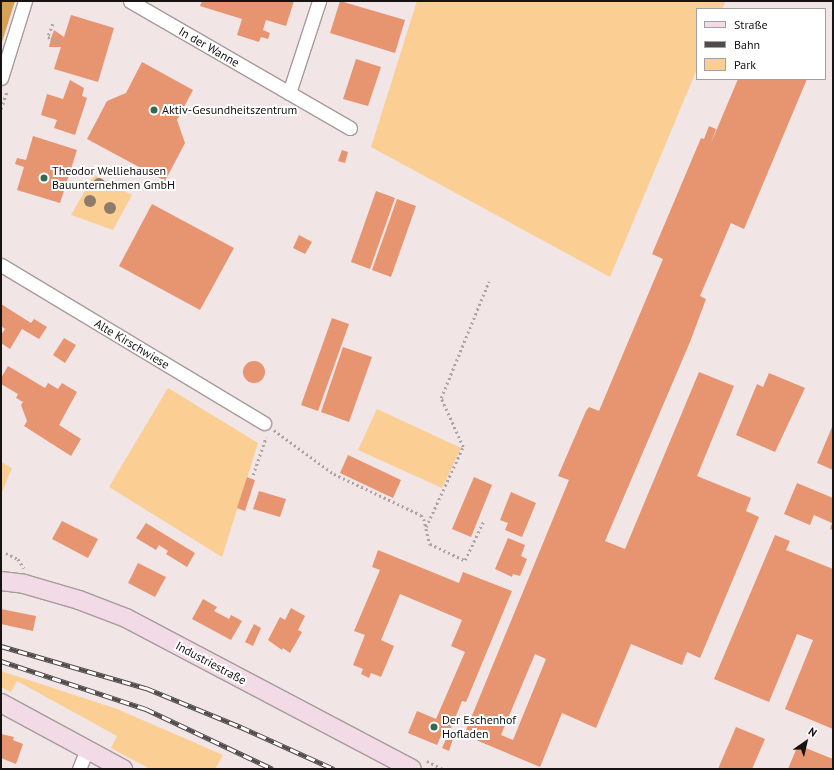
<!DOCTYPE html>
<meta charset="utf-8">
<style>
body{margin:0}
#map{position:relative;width:834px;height:770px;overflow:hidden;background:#f2e5e6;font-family:"PT Sans",sans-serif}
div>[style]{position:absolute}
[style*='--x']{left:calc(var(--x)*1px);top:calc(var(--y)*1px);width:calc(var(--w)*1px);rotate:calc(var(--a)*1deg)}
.green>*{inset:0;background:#fbce93}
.forest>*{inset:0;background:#d6a056}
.building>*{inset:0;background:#e79470}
.round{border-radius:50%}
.path>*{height:2.5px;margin-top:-1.25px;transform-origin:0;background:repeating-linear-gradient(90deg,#ada3a3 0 2px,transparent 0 5px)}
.roads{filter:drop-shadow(1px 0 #a69a9a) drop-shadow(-1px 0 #a69a9a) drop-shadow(0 1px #a69a9a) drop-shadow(0 -1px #a69a9a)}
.street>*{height:13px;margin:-6.5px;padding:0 6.5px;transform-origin:6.5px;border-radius:6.5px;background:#fff}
.secondary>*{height:18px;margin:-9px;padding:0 9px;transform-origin:9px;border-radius:9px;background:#f2dbe7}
.rail>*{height:4.5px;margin-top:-2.25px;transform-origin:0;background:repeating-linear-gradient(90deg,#fff 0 9px,#514b4b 0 18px);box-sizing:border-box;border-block:1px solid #514b4b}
.trees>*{width:12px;height:12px;margin:-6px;border-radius:50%;background:#8e7c6a}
.dots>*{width:11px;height:11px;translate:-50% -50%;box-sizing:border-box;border:2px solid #fff;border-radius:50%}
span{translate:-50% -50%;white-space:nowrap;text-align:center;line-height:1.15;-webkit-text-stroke:4px #fff;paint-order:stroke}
.street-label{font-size:12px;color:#171313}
.poi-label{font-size:12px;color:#171313}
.left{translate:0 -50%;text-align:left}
.frame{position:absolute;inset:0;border:2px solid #171313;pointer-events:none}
.legend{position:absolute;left:696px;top:8px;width:130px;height:72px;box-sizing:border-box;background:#fff;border:1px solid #a2a1a1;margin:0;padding:5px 7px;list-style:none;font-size:12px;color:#171313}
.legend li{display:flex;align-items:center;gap:8px;height:20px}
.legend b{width:20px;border:1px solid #a2a1a1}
.north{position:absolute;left:786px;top:722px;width:40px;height:40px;-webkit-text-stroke:3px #fff;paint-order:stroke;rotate:34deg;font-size:11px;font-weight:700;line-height:16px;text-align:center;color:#171313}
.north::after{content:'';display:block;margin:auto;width:14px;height:18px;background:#171313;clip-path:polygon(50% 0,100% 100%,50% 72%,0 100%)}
</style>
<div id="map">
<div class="green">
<div style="clip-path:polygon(417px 1px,726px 1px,722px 9px,697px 9px,697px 69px,610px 277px,371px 147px)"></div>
<div style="clip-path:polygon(94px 175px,132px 195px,113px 230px,71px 215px)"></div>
<div style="clip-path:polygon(168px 388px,258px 443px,222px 557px,109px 487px)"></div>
<div style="clip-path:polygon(377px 409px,461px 448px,442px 488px,358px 450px)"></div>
<div style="clip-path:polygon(1px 462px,12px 468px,2px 492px,1px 492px)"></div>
<div style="clip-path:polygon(1px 671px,117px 709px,223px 755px,215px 769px,150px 769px,111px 748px,117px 736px,17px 681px,11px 692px,1px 687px)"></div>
</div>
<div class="forest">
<div style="clip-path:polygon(1px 1px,15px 1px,1px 45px)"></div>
</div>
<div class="building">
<div style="clip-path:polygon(202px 1px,294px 1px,286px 26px,266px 20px,263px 30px,270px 33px,268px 39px,261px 37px,259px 42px,237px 35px,242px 19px,200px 6px)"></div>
<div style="clip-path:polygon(340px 1px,405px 20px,395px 53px,330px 33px)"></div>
<div style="clip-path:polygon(71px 15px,114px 28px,98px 82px,54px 69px,61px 47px,49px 47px,51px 38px,54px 30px,64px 37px)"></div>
<div style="clip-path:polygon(356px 59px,381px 67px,368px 106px,343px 99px)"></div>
<div style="clip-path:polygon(142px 62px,193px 90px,177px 120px,185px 143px,165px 181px,87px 139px,107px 101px,126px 93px)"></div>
<div style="clip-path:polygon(evenodd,738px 79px,807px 79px,744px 229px,731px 223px,700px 296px,706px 299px,690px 342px,605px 541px,625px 549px,699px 372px,734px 386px,697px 476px,751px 498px,746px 511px,759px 517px,700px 658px,687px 652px,682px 665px,631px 644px,596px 728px,562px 713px,540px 767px,464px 735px,569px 480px,558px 476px,586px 411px,589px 407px,599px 411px,663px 259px,652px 254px,701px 138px,704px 139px,709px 126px,716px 129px,711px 143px,738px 79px,535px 654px,546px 659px,513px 740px,501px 735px,535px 654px)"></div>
<div style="clip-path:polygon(70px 80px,84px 88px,82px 96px,87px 98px,75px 135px,54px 128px,57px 120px,41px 115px,47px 94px,63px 99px)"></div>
<div style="clip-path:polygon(33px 136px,77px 150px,60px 203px,17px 190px,24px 167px,15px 164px,17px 158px,26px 160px)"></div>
<div style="clip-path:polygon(342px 150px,348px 152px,345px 163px,338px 161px)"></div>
<div style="clip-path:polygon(376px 191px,395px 198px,370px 269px,351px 262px)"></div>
<div style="clip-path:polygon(397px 199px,416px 206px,391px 277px,372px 270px)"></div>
<div style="clip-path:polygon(152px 204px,234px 248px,200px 310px,119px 266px)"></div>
<div style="clip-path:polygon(299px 235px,312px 242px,305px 254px,293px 248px)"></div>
<div style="clip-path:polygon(1px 304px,31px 323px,34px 319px,47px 327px,39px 339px,22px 329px,10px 349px,1px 343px,1px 335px,5px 329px,1px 326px)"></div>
<div style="clip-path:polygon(332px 318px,349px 324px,318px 411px,301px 405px)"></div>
<div style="clip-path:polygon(64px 338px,76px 345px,65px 363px,53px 355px)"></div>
<div style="clip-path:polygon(343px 347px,372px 357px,349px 422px,321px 412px)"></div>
<div class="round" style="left:243px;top:361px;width:22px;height:22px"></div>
<div style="clip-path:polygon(8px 366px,45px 388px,48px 383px,58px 389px,62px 383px,77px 392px,59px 425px,81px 439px,71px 456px,24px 426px,27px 421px,21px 405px,23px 402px,16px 398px,18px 394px,1px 384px,1px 378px)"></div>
<div style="clip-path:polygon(769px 373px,805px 388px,775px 452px,736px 435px,757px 384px,763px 387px)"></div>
<div style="clip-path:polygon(832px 427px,833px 427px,833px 470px,817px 463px)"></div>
<div style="clip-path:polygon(348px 455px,401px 480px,393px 498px,340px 473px)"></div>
<div style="clip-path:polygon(247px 477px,255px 480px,245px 511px,237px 508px)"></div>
<div style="clip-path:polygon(474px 477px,492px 485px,471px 537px,452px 529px)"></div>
<div style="clip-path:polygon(797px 483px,833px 498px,833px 530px,830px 529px,832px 523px,814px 515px,810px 525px,784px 514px)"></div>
<div style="clip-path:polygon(259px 491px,286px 499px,280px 517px,253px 509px)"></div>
<div style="clip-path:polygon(511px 492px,536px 503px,522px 537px,505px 530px,508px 523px,500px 520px)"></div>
<div style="clip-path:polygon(62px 521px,98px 539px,88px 558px,52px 539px)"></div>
<div style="clip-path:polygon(146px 523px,195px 553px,187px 567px,166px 554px,168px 551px,159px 545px,156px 550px,136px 538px)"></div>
<div style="clip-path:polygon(775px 535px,790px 541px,786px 550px,833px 569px,833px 729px,785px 709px,813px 640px,797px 634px,769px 702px,714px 679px)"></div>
<div style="clip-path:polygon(508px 538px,525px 545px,521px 556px,527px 559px,520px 576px,513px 574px,512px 577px,495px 569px)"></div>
<div style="clip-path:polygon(378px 550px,459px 583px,463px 572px,512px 591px,466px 702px,462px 701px,449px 733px,443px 731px,437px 745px,408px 733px,417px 711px,436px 719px,465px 652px,451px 646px,462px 620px,400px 594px,381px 640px,394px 646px,381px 677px,371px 673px,369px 678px,361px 674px,363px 669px,353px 665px,365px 635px,354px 631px,380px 570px,372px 567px)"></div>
<div style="clip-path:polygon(138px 563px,166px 577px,155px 597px,128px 583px)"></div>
<div style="clip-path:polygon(203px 599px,217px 607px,214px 611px,229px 619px,231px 615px,242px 621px,231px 640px,192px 619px)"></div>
<div style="clip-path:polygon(291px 608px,305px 616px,298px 630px,302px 632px,290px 653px,283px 648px,282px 650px,268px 640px,280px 617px,285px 620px)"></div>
<div style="clip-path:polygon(1px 609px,36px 616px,33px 631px,1px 624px)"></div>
<div style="clip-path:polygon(254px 624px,261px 628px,253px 646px,245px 642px)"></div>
<div style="clip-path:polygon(736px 727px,765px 739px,752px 769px,718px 769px)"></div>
<div style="clip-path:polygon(1px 734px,14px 737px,13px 740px,23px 744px,16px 764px,1px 758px)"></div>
<div style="clip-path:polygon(447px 737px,453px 739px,449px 751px,442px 748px)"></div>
<div style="clip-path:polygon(798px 745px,833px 759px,833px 769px,788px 769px)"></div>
</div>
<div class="path">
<div style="--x:53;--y:24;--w:14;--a:111"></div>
<div style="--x:48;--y:37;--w:15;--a:23"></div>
<div style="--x:1;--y:109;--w:19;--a:-72"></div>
<div style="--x:274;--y:430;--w:74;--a:36.3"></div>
<div style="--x:334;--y:474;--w:96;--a:25.2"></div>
<div style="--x:421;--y:515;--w:5;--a:53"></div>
<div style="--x:424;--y:519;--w:26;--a:77"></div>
<div style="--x:430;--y:544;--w:38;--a:25"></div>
<div style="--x:465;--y:560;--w:44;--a:-64.6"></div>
<div style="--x:253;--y:475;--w:40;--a:-71.1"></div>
<div style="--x:426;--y:527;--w:88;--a:-65.2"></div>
<div style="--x:463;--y:447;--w:54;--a:-114.2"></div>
<div style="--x:441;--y:398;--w:126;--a:-67.7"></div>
<div style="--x:6;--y:553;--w:13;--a:27"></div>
<div style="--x:18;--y:559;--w:11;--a:56"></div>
<div style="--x:427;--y:761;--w:18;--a:27"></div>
</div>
<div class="roads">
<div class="street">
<div style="--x:130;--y:1;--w:254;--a:30"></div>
<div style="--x:1;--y:78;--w:81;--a:-72.7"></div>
<div style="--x:289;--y:93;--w:97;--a:-71.9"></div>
<div style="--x:1;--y:265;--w:307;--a:31"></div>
<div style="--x:79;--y:769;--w:22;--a:-68"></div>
</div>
<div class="secondary">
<div style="--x:1;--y:581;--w:23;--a:7"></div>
<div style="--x:24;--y:584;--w:57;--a:16.2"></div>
<div style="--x:79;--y:600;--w:50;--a:21"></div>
<div style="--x:126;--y:618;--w:323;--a:27.8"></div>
<div style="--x:1;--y:703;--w:139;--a:28.4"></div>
</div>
</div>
<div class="rail">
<div style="--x:1;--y:646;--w:151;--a:16.2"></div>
<div style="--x:146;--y:688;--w:103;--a:22.3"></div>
<div style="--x:241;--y:727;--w:102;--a:24.3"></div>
<div style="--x:1;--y:661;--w:153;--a:18.3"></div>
<div style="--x:146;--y:709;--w:140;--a:25.3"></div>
</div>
<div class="trees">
<div style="left:99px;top:184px"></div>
<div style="left:90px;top:201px"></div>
<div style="left:110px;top:208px"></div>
</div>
<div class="dots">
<div style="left:154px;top:110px;background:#33694f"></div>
<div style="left:44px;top:178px;background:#33694f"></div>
<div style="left:434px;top:727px;background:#33694f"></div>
</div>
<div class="street-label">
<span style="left:209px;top:47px;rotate:30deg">In der Wanne</span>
<span style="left:132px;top:344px;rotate:31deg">Alte Kirschwiese</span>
<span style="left:211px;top:663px;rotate:28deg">Industriestraße</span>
</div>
<div class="poi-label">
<span class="left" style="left:162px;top:110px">Aktiv-Gesundheitszentrum</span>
<span class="left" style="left:52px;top:178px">Theodor Welliehausen<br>Bauunternehmen GmbH</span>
<span class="left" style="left:442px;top:727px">Der Eschenhof<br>Hofladen</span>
</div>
<div class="frame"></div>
<ul class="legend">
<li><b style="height:5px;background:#f2dbe7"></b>Straße</li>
<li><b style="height:5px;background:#514b4b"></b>Bahn</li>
<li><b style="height:11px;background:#fbce93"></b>Park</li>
</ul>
<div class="north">N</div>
</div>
